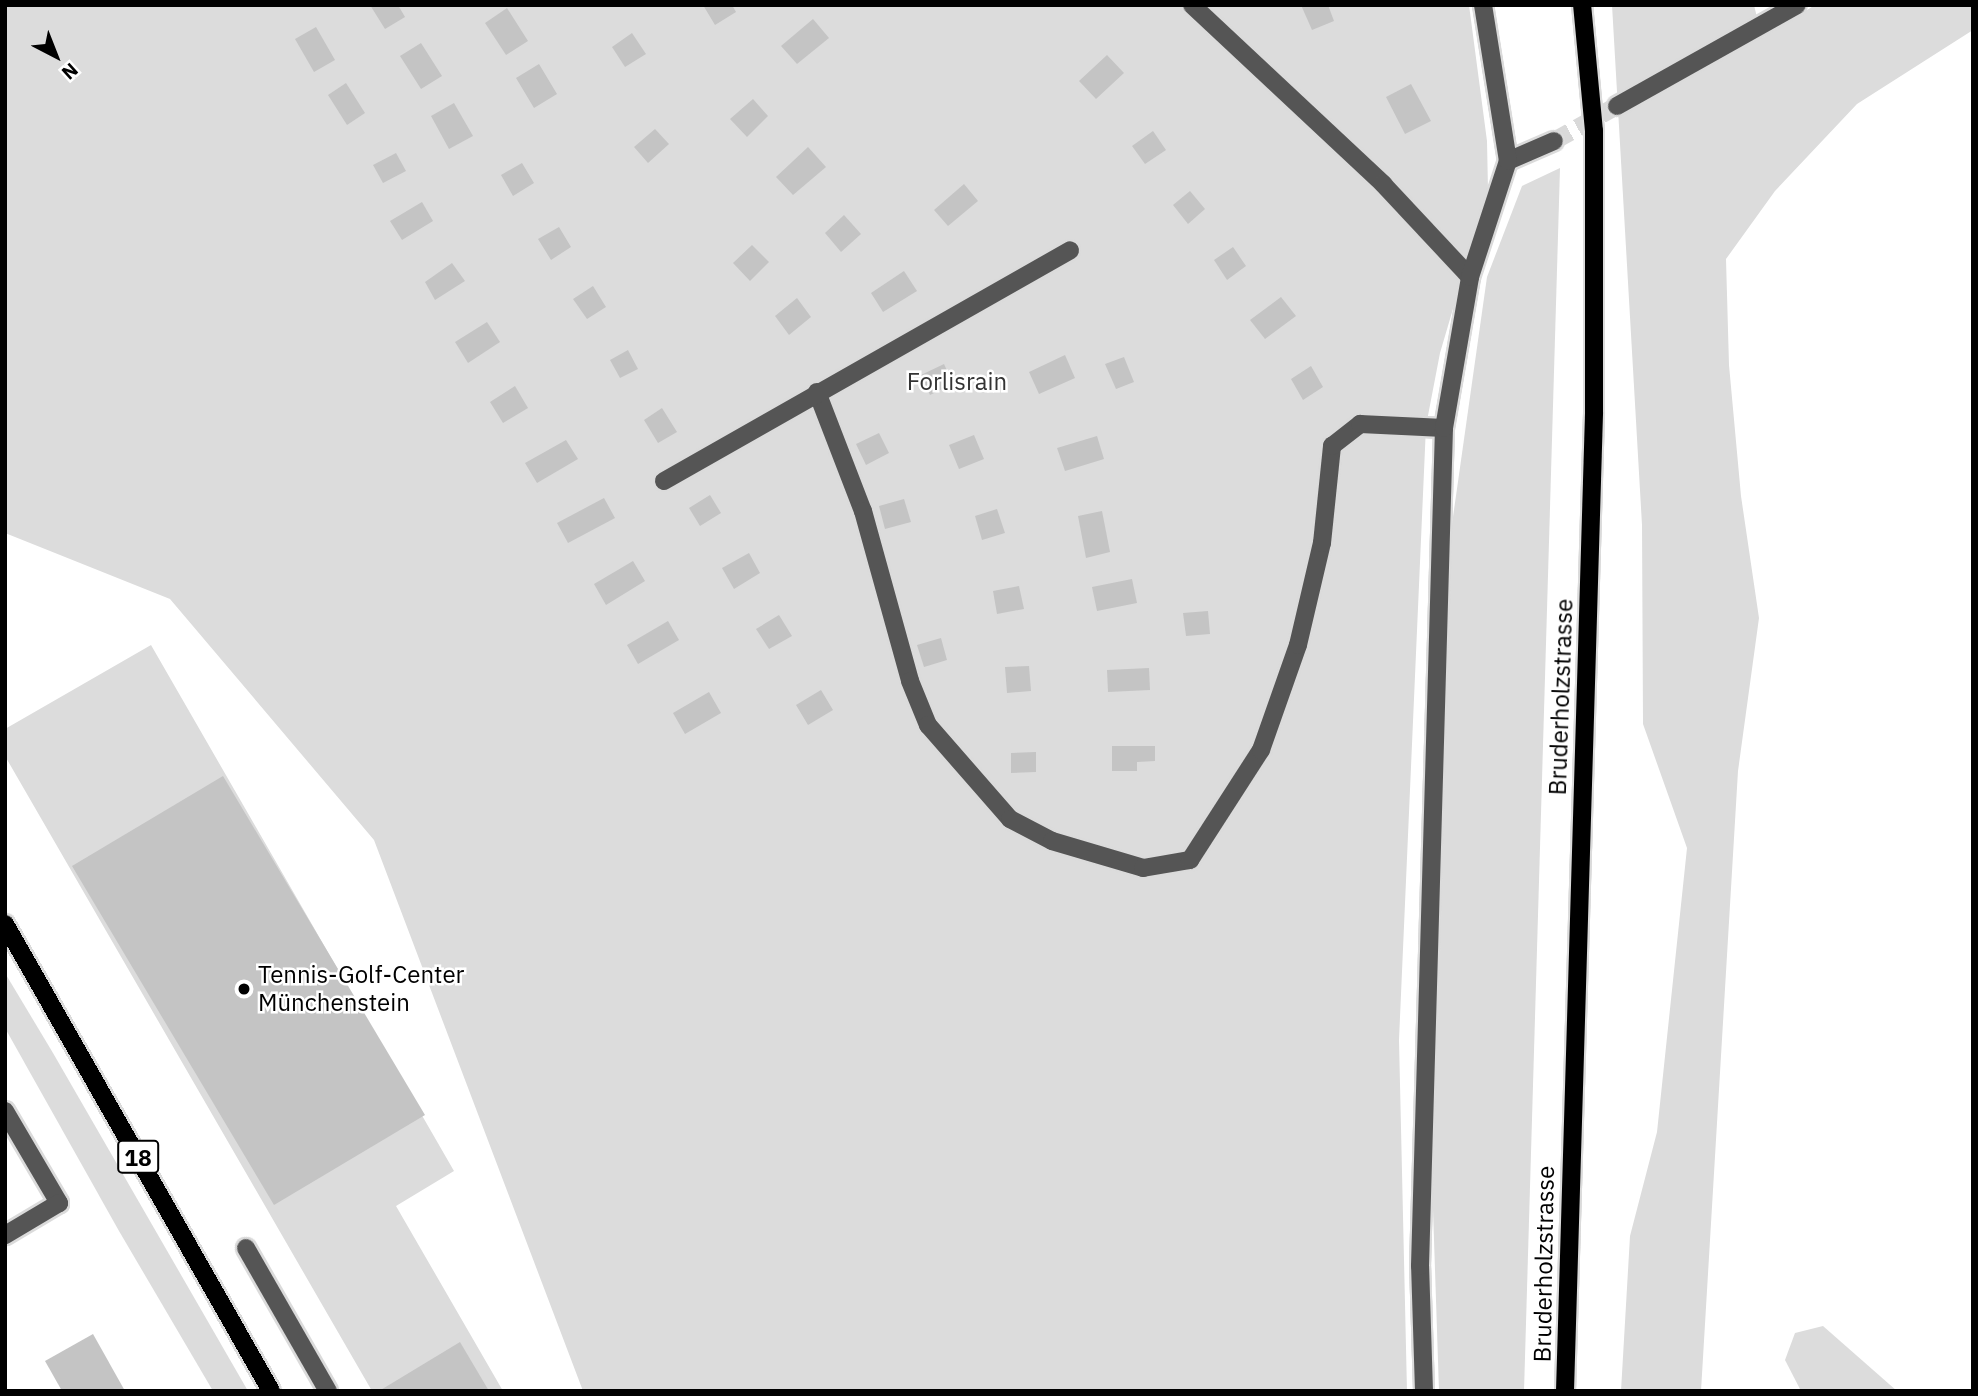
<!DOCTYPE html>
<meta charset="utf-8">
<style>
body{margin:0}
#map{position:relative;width:1978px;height:1396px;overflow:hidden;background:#fff;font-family:"IBM Plex Sans",sans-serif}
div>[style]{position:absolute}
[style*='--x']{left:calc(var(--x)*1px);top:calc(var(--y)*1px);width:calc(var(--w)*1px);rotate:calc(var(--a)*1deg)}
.green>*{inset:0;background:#dcdcdc}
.building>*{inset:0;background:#c4c4c4}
.minor-tunnel>*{height:18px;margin-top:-9px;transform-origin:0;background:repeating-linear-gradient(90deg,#d9d9d9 0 18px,transparent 0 27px)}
.roads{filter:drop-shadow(2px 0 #dbdbdb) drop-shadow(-2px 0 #dbdbdb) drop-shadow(0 2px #dbdbdb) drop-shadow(0 -2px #dbdbdb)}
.minor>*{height:18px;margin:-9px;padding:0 9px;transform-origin:9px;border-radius:9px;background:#555}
.major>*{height:18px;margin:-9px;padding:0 9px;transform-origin:9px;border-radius:9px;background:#000}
.dots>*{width:19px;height:19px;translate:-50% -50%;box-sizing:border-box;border:4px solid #fff;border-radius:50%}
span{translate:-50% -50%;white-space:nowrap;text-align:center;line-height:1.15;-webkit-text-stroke:5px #fff;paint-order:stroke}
.shield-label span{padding:2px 5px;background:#fff;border:2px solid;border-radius:5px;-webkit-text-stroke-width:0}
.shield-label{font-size:23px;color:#000;font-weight:700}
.park-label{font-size:24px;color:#333}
.street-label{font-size:24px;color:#000}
.poi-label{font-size:24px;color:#000}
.left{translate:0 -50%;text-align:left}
.frame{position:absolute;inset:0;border:7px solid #000;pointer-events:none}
.north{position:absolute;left:21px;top:21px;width:70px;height:70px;-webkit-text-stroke:5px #fff;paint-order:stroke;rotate:138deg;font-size:19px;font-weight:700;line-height:28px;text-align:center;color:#000}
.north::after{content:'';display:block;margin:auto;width:24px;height:32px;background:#000;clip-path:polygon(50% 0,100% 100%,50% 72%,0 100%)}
</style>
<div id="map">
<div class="green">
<div style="clip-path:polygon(5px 5px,1469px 5px,1487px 141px,1488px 190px,1440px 353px,1426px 426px,1399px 1040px,1407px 1391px,583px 1391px,374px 840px,170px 599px,5px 533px)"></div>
<div style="clip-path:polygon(1612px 5px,1754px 5px,1762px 38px,1815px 5px,1973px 5px,1973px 30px,1857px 104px,1775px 191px,1726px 259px,1729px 365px,1741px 496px,1759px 618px,1738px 771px,1701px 1391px,1621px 1391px,1630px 1236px,1657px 1132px,1687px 848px,1643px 724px,1642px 525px)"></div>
<div style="clip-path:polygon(1560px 168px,1524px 1391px,1439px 1391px,1432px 1179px,1451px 531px,1487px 277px,1522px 186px)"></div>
<div style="clip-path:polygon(151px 645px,454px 1171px,396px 1206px,503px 1391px,372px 1391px,5px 756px,5px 729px)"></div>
<div style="clip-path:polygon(5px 973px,53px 1053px,248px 1391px,213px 1391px,119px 1231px,5px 1028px)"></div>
<div style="clip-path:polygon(1823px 1326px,1897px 1391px,1801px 1391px,1785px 1360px,1795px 1333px)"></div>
</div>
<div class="building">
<div style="clip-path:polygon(370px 5px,398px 5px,405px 17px,385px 29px)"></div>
<div style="clip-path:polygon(703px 5px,732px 5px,736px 12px,715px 25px)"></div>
<div style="clip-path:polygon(1301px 5px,1328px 5px,1334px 21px,1312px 30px)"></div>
<div style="clip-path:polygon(507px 8px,528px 41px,506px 55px,485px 23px)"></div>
<div style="clip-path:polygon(813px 19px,829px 38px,797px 64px,781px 46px)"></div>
<div style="clip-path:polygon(316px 27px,335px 60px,314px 72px,295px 39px)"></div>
<div style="clip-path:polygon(632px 33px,646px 54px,625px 67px,612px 47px)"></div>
<div style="clip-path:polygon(421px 43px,442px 76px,421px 89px,400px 56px)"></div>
<div style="clip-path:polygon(1107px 55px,1124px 73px,1096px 99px,1079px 81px)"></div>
<div style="clip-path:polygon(539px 64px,557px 94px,534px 108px,516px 78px)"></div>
<div style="clip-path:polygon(346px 83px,365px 113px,347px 125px,328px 95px)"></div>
<div style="clip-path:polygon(1411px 84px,1431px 121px,1405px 134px,1386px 97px)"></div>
<div style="clip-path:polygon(753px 99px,768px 116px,747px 137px,730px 119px)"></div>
<div style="clip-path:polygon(454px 103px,473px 136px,449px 149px,431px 116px)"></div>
<div style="clip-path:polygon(655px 129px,669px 144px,648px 163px,634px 147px)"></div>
<div style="clip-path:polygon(1153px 131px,1166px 150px,1145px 164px,1132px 146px)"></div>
<div style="clip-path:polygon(808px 147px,826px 167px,793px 195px,776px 177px)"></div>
<div style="clip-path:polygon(396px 153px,406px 171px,383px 183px,373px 165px)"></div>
<div style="clip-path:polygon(522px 163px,534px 183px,513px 196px,501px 175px)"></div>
<div style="clip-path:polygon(964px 184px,978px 201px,948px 226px,934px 210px)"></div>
<div style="clip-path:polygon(1190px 191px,1205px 209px,1188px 224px,1173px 205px)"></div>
<div style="clip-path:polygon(422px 202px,433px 221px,402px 240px,390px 221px)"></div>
<div style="clip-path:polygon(844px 215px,861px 234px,841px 252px,825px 233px)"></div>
<div style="clip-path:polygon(559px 227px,571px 247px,551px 260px,538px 239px)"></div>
<div style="clip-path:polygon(752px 245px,769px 262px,750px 281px,733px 263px)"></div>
<div style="clip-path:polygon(1233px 247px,1246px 266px,1227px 280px,1214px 260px)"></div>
<div style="clip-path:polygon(452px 263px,465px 281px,435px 300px,425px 282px)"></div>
<div style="clip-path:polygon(904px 271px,917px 291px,883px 312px,871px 293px)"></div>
<div style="clip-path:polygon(593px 286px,606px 307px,587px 319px,573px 299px)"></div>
<div style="clip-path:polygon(1281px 297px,1296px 316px,1265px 339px,1250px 320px)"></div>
<div style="clip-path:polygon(797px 298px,811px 317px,789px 335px,775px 316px)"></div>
<div style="clip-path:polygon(487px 322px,500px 342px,468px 363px,455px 342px)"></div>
<div style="clip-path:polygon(628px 350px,638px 369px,620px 378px,610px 360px)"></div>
<div style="clip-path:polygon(1065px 355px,1075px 378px,1039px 394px,1029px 372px)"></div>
<div style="clip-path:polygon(1124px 357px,1134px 382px,1116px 389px,1105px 364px)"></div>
<div style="clip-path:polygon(944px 364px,953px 384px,930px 395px,921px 375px)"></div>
<div style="clip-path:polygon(1311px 366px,1323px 387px,1303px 400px,1291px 379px)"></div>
<div style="clip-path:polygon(515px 386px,528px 408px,503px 423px,490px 402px)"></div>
<div style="clip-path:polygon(662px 408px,677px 432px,658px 443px,644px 420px)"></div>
<div style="clip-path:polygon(879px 433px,889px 453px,866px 465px,856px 444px)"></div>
<div style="clip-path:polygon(974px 435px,984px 459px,959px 469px,949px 445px)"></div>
<div style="clip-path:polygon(1097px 436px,1104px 459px,1065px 471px,1057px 448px)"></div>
<div style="clip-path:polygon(566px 440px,578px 459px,537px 483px,525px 463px)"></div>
<div style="clip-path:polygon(710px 495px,721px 513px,700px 526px,689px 508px)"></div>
<div style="clip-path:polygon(604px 498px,615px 518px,568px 543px,557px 523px)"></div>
<div style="clip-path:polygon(904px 499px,911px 522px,885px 529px,879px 506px)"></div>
<div style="clip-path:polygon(997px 509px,1005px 533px,982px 540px,975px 516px)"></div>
<div style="clip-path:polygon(1102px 511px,1110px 552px,1086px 558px,1078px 516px)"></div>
<div style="clip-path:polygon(749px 553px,760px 573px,734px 589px,722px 568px)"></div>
<div style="clip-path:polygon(633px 561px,645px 581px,606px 605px,594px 584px)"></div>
<div style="clip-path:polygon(1132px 579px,1137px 603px,1097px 611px,1092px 587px)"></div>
<div style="clip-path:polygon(1019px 586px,1024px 609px,997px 614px,993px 591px)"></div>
<div style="clip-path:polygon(1208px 611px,1210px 634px,1186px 636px,1183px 613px)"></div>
<div style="clip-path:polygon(779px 615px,792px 636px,769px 649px,756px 629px)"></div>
<div style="clip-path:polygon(668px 621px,679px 640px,638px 664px,627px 645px)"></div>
<div style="clip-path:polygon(941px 638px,947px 660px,924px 667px,917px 645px)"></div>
<div style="clip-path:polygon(1029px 666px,1031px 691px,1007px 693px,1005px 667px)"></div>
<div style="clip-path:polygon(1149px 668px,1150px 690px,1108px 692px,1107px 670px)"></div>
<div style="clip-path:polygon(821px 690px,833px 710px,808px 725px,796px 705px)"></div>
<div style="clip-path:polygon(709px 692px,721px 713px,685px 734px,673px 713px)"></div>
<div style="clip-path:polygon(1112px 746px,1155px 746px,1155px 761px,1137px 762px,1137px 771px,1112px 771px)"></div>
<div style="clip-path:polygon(1036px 752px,1036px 772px,1011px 773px,1011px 753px)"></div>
<div style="clip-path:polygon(223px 776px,425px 1115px,274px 1205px,72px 866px)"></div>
<div style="clip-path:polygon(93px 1334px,125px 1391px,62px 1391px,45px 1361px)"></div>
<div style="clip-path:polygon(460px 1342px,489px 1391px,379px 1391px)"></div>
</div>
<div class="minor-tunnel">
<div style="--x:1554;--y:141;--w:72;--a:-29.1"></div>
</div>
<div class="roads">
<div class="minor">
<div style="--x:1192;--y:5;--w:262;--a:43.1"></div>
<div style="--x:1383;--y:184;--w:127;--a:46.9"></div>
<div style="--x:1617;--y:106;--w:206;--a:-29.3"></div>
<div style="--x:1508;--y:161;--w:50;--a:-23.5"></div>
<div style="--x:817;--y:392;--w:128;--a:68.9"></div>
<div style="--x:863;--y:511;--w:176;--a:74.5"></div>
<div style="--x:910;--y:681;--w:48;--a:67.8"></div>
<div style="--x:928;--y:725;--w:125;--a:48.9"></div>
<div style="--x:1010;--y:819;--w:47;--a:27.6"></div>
<div style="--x:1052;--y:841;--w:95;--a:16.5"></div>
<div style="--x:1143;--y:868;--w:48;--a:-9.7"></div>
<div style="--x:1190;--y:860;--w:131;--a:-57.2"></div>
<div style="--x:1261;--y:750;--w:111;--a:-70.6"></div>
<div style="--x:1298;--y:645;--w:105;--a:-76.8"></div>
<div style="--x:1322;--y:543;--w:98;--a:-84.1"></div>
<div style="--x:1332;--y:446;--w:36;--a:-38"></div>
<div style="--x:1360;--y:424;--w:84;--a:2.7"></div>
<div style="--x:664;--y:481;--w:467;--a:-29.6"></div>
<div style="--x:5;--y:1111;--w:107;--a:59.6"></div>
<div style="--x:59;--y:1203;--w:63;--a:149.3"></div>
<div style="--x:246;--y:1248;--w:165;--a:60.2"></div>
<div style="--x:1424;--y:1391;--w:125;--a:-91.8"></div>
<div style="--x:1420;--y:1266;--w:838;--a:-88.36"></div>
<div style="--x:1444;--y:428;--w:153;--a:-80.2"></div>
<div style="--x:1470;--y:277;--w:122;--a:-71.9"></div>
<div style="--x:1508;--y:161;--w:158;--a:-99.1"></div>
</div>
<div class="major">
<div style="--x:5;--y:924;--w:537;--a:60.33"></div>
<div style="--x:1565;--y:1391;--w:979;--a:-88.3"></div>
<div style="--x:1594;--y:412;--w:281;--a:-90"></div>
<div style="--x:1594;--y:131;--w:127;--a:-95.4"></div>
</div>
</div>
<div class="dots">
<div style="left:244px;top:989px;background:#000"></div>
</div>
<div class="shield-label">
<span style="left:138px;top:1157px">18</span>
</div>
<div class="park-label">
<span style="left:957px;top:382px">Forlisrain</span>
</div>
<div class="street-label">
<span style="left:1561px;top:697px;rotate:-88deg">Bruderholzstrasse</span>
<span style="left:1544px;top:1264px;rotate:-89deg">Bruderholzstrasse</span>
</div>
<div class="poi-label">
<span class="left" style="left:258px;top:989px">Tennis-Golf-Center<br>Münchenstein</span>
</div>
<div class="frame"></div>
<div class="north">N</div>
</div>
